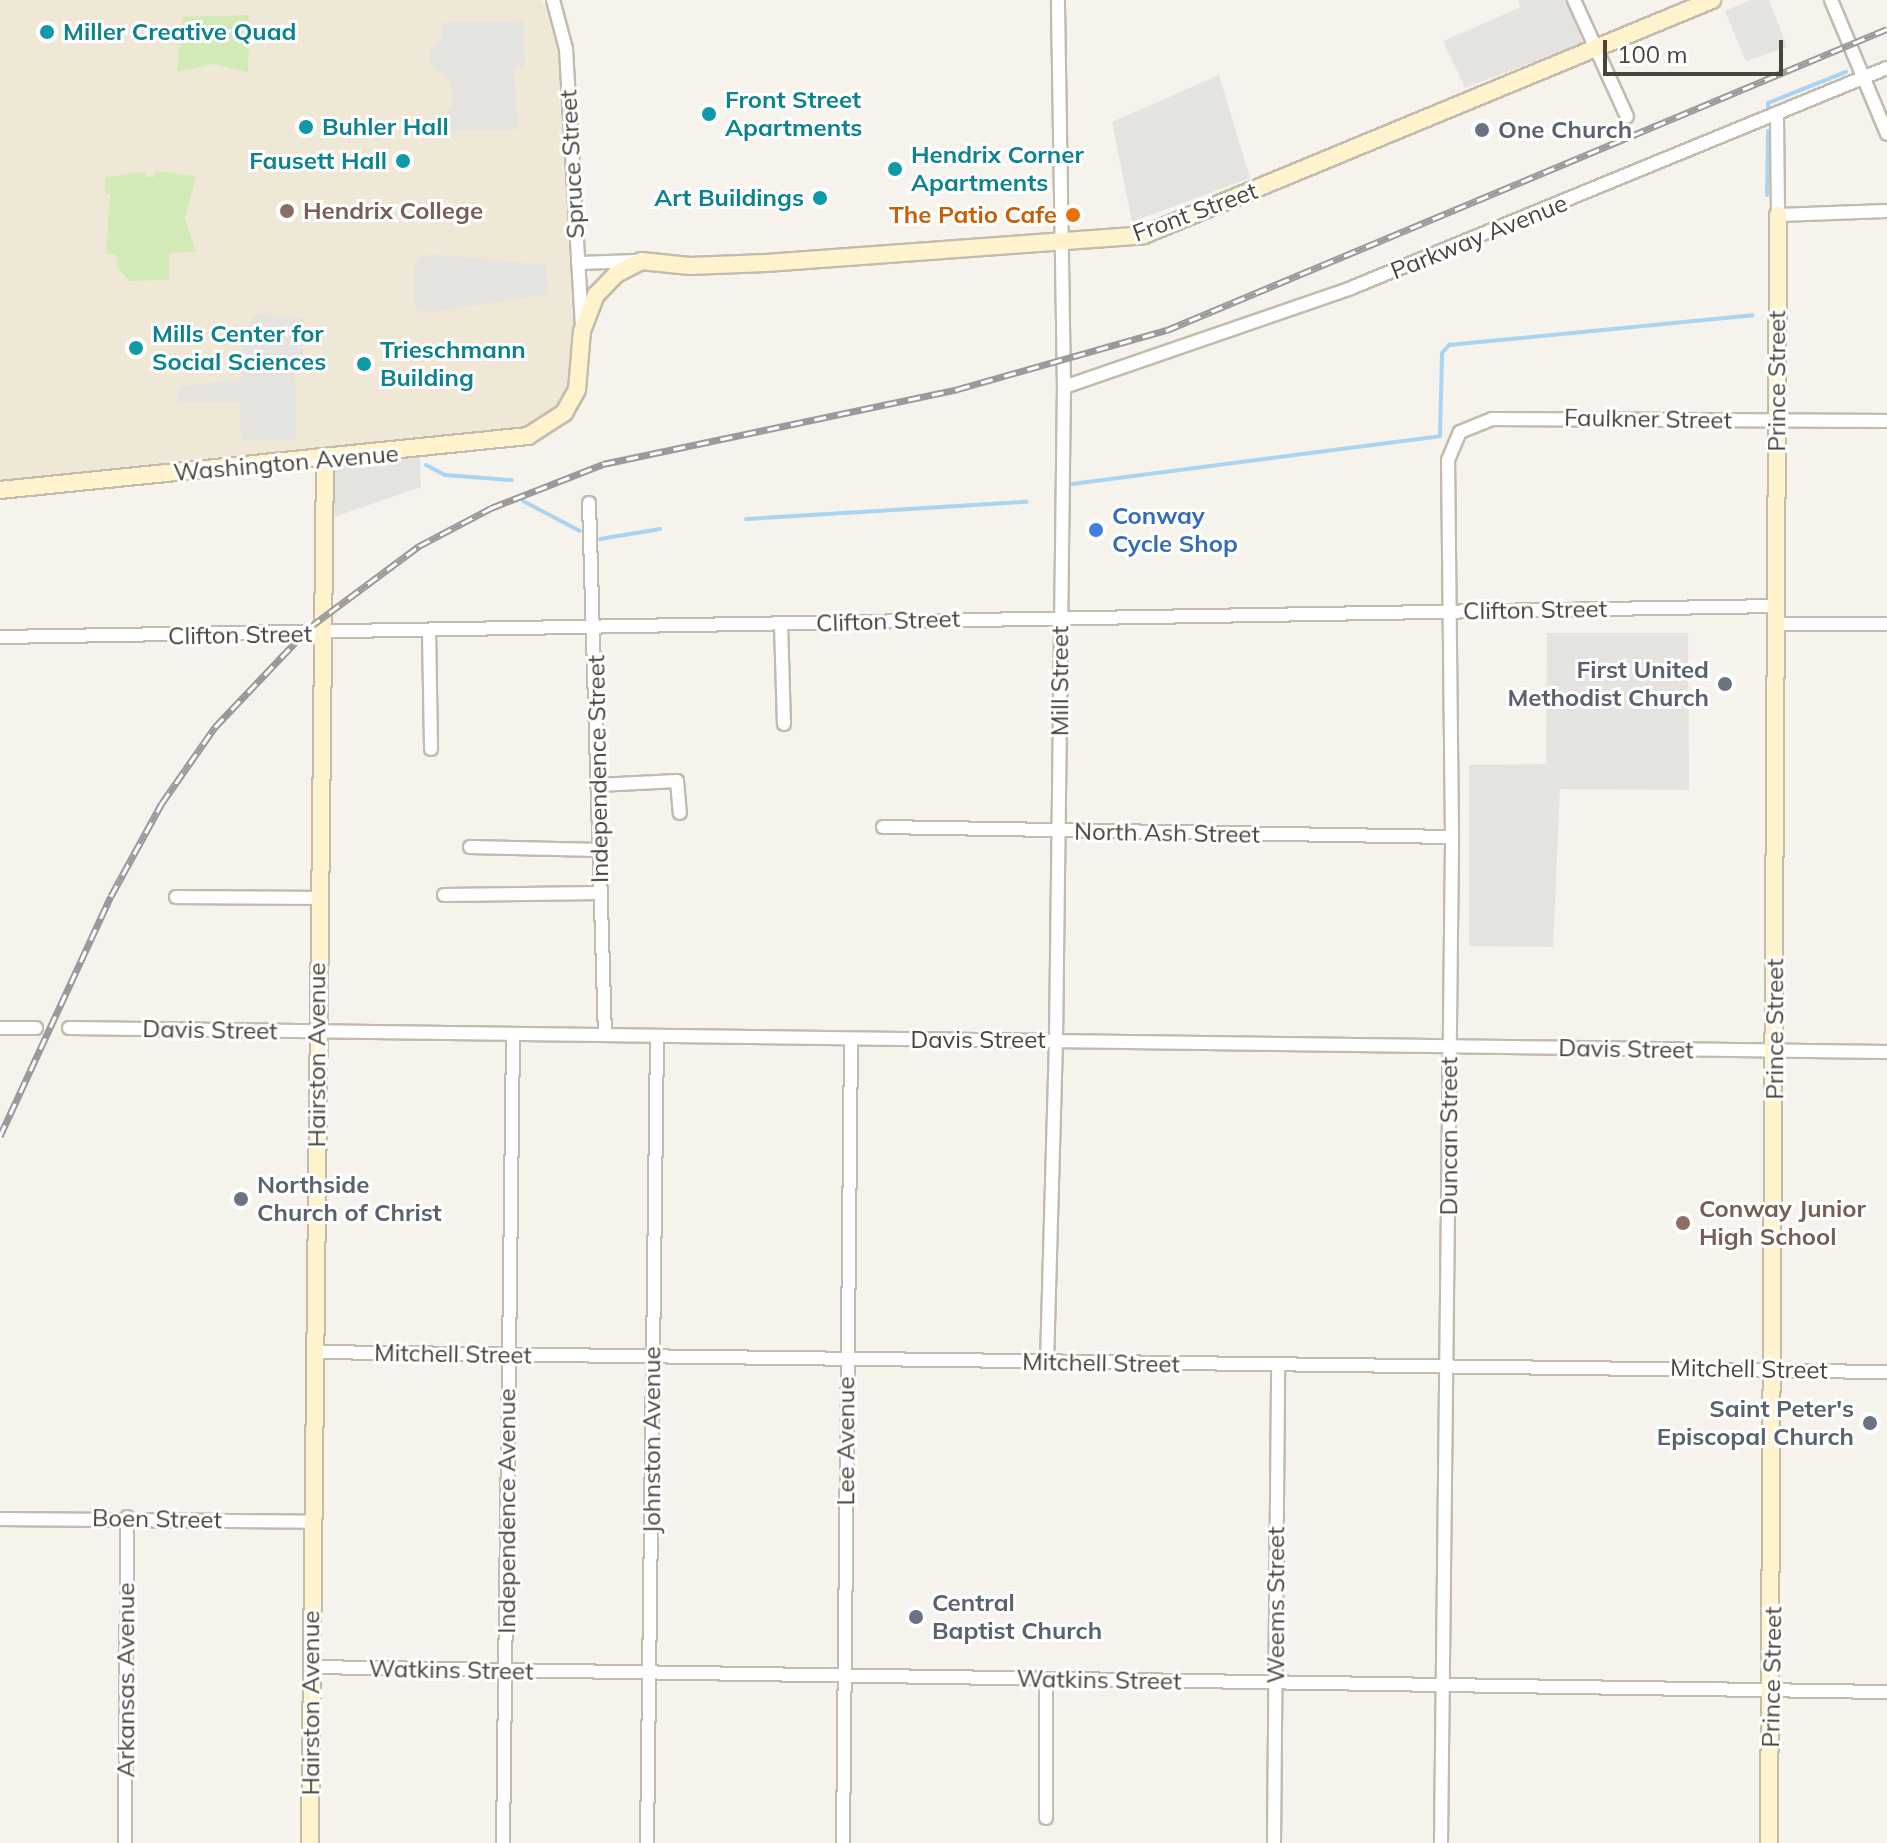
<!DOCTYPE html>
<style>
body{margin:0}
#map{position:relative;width:1887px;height:1843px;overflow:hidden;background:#f6f3ec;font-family:Mulish,sans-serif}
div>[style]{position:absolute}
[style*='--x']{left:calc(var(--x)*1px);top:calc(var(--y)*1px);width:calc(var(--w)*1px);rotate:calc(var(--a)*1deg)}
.education>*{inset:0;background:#efe8d6}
.green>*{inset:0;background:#d2eab5}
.parking>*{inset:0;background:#e5e3e0}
.stream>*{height:4px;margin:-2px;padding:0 2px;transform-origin:2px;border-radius:2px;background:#a9d4f2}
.roads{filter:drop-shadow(2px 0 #c2bbae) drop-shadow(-2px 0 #c2bbae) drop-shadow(0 2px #c2bbae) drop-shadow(0 -2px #c2bbae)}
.street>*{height:12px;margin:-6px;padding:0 6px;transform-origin:6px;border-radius:6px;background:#fff}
.secondary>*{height:16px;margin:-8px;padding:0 8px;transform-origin:8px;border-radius:8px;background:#fff3cd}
.rail>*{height:7px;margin-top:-3.5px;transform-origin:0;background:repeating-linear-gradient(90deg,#fff 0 12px,#9a9a9a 0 24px);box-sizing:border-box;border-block:2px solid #9a9a9a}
.dots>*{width:22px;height:22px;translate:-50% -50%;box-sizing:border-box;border:4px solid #fff;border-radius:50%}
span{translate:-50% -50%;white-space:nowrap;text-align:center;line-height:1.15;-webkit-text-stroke:6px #fff;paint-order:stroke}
.culture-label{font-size:24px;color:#0d838f;font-weight:700}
.left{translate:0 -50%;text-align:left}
.right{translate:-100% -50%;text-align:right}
.worship-label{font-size:24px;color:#5b616d;font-weight:700}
.street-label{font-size:24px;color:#4b4439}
.education-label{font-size:24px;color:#785e54;font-weight:700}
.food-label{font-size:24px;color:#c56008;font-weight:700}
.shop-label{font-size:24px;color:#366cbe;font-weight:700}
.scale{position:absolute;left:1603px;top:40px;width:180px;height:36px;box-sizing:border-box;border:4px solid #4b4439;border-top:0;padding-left:10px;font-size:24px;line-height:28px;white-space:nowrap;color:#4b4439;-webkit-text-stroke:6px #fff;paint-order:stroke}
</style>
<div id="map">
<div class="education">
<div style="clip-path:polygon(0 0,542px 0,566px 49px,583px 364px,564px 413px,499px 443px,0 483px)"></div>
</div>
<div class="green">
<div style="clip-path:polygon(249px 15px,248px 72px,214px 64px,177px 72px,182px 17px)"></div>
<div style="clip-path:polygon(156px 171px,196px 176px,185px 218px,196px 252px,169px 253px,169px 280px,129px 281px,117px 266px,117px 254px,106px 254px,110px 194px,105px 194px,105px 177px,145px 172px,146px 177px,155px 177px)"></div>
</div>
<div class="parking">
<div style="clip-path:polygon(1518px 0,1566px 0,1583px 43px,1465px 88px,1443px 41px,1521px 7px)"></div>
<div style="clip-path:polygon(1751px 0,1769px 0,1787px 47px,1746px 61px,1725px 11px)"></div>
<div style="clip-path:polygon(524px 21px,525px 67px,514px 68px,518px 130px,436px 131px,452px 104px,451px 83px,430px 64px,431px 49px,442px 37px,443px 22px)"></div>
<div style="clip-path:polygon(1219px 75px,1250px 178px,1132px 222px,1112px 122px)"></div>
<div style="clip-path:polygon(429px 254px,546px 265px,548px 294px,428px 313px,415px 307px,415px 261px)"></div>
<div style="clip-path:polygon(256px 314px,304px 318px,303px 358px,295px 361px,296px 440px,241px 441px,240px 402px,177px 403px,177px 387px,241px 379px,241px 335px)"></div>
<div style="clip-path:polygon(420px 450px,421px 487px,325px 520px,325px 459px)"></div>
<div style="clip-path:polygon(1547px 633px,1688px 633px,1689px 790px,1560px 789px,1553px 947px,1469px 946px,1469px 765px,1546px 764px)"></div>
</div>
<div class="stream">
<div style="--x:1768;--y:110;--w:7;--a:-90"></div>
<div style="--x:1768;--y:103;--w:84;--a:-21.7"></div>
<div style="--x:1767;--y:195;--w:64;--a:-89.1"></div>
<div style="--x:426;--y:465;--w:21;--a:28"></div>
<div style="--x:445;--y:475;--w:67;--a:4.3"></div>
<div style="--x:1072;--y:484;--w:371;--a:-7.4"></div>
<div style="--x:1440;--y:436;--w:83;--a:-88.6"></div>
<div style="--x:1442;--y:353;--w:11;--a:-49"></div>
<div style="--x:1449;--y:345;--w:305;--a:-5.6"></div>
<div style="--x:523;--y:501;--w:64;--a:27.8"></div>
<div style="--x:746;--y:519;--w:281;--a:-3.5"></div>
<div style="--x:600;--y:539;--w:61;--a:-9.5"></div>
</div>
<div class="roads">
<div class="street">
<div style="--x:553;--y:0;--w:51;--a:75.1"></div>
<div style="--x:566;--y:49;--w:279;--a:86.7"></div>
<div style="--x:1574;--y:0;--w:128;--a:65.6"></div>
<div style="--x:1831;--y:0;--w:145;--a:67.3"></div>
<div style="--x:1777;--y:117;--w:98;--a:89.4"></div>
<div style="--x:1778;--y:215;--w:109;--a:-2.1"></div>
<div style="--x:578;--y:263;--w:60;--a:-1.9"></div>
<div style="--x:1064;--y:387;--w:304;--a:-19"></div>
<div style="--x:1351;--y:288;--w:579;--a:-22.32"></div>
<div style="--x:589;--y:503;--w:532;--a:88.28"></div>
<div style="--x:781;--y:624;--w:100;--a:88.3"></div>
<div style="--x:1774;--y:624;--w:113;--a:0"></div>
<div style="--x:429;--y:631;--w:118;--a:89"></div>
<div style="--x:0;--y:637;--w:1775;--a:-1"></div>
<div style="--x:598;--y:785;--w:79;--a:-2.9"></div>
<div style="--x:677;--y:781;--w:32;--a:85"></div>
<div style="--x:883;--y:827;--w:569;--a:1.01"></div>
<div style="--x:470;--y:847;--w:130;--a:1.3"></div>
<div style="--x:444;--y:895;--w:157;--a:-0.7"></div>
<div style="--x:176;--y:897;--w:143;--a:0.4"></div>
<div style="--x:0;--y:1028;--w:36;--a:0"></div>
<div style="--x:69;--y:1028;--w:1818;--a:0.76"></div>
<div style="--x:314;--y:1352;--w:1573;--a:0.73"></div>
<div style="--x:1047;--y:1362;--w:322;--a:-88.4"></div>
<div style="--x:1056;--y:1040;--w:653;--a:-89.3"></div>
<div style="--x:1064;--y:387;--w:387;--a:-90.9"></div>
<div style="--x:0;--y:1519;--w:313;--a:0.5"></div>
<div style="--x:310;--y:1667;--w:1577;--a:0.91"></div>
<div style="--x:1046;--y:1679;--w:139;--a:90"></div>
<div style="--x:125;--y:1843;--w:326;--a:-89.6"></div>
<div style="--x:503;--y:1843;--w:808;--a:-89.29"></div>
<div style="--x:647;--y:1843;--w:807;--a:-89.29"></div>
<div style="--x:843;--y:1843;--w:804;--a:-89.43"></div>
<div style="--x:1274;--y:1843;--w:476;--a:-89.5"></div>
<div style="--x:1441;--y:1843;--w:1006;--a:-89.37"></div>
<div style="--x:1452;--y:837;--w:377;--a:-90.6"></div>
<div style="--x:1448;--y:460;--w:30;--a:-67"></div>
<div style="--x:1460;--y:432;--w:35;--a:-22"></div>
<div style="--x:1492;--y:419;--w:395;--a:0.3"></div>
</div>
<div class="secondary">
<div style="--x:0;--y:490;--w:531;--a:-5.84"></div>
<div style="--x:528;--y:436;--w:43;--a:-32.6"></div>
<div style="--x:564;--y:413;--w:26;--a:-61"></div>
<div style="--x:577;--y:390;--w:59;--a:-85.2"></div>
<div style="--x:582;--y:331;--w:39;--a:-69"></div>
<div style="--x:596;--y:295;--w:29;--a:-46"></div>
<div style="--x:616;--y:274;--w:28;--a:-27"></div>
<div style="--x:641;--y:261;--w:49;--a:5.8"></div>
<div style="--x:690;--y:266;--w:76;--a:-2.3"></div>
<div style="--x:766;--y:263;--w:379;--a:-4.2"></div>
<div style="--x:1144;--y:235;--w:615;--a:-22.48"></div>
<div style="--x:310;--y:1843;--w:1384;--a:-89.38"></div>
<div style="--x:1769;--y:1843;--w:1628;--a:-89.68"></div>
</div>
</div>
<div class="rail">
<div style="--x:0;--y:1136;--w:264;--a:-65.2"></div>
<div style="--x:111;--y:896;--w:106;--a:-61.3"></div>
<div style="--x:162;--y:803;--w:93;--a:-55.1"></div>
<div style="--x:215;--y:727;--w:138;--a:-46.5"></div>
<div style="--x:310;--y:627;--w:136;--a:-36.6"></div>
<div style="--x:419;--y:546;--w:81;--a:-27.8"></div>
<div style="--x:491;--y:508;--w:120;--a:-21.4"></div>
<div style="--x:603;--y:464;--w:363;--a:-11.9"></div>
<div style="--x:958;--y:389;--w:217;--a:-15.8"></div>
<div style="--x:1167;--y:330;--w:780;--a:-22.69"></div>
</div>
<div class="dots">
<div style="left:47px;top:32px;background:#0f9aa8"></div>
<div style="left:709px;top:114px;background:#0f9aa8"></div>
<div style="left:306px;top:127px;background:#0f9aa8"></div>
<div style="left:1482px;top:130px;background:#6b7280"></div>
<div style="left:403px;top:161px;background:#0f9aa8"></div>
<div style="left:895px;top:169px;background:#0f9aa8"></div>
<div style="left:820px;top:198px;background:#0f9aa8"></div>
<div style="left:287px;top:211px;background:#8d6e63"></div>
<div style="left:1073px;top:215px;background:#e8710a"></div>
<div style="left:136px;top:348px;background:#0f9aa8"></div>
<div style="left:364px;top:364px;background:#0f9aa8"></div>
<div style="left:1096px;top:530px;background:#3f7fe0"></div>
<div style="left:1725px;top:684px;background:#6b7280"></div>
<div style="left:241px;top:1199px;background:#6b7280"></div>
<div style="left:1683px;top:1223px;background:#8d6e63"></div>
<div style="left:1870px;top:1423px;background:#6b7280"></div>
<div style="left:916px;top:1617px;background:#6b7280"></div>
</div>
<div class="culture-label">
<span class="left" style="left:63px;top:32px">Miller Creative Quad</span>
<span class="left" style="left:725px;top:114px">Front Street<br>Apartments</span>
<span class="left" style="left:322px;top:127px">Buhler Hall</span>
<span class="left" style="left:911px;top:169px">Hendrix Corner<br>Apartments</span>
<span class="right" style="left:387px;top:161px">Fausett Hall</span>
<span class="right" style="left:804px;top:198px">Art Buildings</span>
<span class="left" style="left:152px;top:348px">Mills Center for<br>Social Sciences</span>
<span class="left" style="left:380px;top:364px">Trieschmann<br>Building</span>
</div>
<div class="worship-label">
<span class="left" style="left:1498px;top:130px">One Church</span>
<span class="right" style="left:1709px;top:684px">First United<br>Methodist Church</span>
<span class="left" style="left:257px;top:1199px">Northside<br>Church of Christ</span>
<span class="right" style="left:1854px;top:1423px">Saint Peter's<br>Episcopal Church</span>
<span class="left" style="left:932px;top:1617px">Central<br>Baptist Church</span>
</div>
<div class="street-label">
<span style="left:572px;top:164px;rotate:-93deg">Spruce Street</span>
<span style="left:1195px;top:212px;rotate:-20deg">Front Street</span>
<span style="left:1479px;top:237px;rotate:-22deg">Parkway Avenue</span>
<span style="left:1777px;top:381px;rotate:-90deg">Prince Street</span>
<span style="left:1648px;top:419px;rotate:1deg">Faulkner Street</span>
<span style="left:286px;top:463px;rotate:-5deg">Washington Avenue</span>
<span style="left:1535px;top:610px;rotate:-1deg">Clifton Street</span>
<span style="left:888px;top:621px;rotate:-2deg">Clifton Street</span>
<span style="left:240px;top:635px;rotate:-1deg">Clifton Street</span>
<span style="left:1060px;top:681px;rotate:-90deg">Mill Street</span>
<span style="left:598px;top:769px;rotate:-91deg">Independence Street</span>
<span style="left:1167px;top:833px;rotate:1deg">North Ash Street</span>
<span style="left:1775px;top:1029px;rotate:-90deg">Prince Street</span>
<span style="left:210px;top:1030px;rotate:1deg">Davis Street</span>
<span style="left:978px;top:1040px">Davis Street</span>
<span style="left:1626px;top:1049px;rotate:1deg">Davis Street</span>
<span style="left:317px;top:1055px;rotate:-90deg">Hairston Avenue</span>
<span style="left:1449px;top:1136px;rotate:-90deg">Duncan Street</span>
<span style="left:453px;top:1354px;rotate:1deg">Mitchell Street</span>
<span style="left:1101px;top:1363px;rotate:1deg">Mitchell Street</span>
<span style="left:1749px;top:1369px;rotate:1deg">Mitchell Street</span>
<span style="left:652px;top:1440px;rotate:-90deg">Johnston Avenue</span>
<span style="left:846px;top:1441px;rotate:-90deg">Lee Avenue</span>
<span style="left:507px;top:1511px;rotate:-90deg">Independence Avenue</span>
<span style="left:157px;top:1519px;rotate:1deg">Boen Street</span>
<span style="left:1276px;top:1605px;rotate:-90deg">Weems Street</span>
<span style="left:451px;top:1670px;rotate:1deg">Watkins Street</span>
<span style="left:1772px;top:1677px;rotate:-89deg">Prince Street</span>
<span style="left:126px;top:1680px;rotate:-90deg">Arkansas Avenue</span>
<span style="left:1099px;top:1680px;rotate:1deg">Watkins Street</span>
<span style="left:311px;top:1703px;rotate:-90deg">Hairston Avenue</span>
</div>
<div class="education-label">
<span class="left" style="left:303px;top:211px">Hendrix College</span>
<span class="left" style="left:1699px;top:1223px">Conway Junior<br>High School</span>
</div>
<div class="food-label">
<span class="right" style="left:1057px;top:215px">The Patio Cafe</span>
</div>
<div class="shop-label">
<span class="left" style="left:1112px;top:530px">Conway<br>Cycle Shop</span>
</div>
<div class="scale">100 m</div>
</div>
